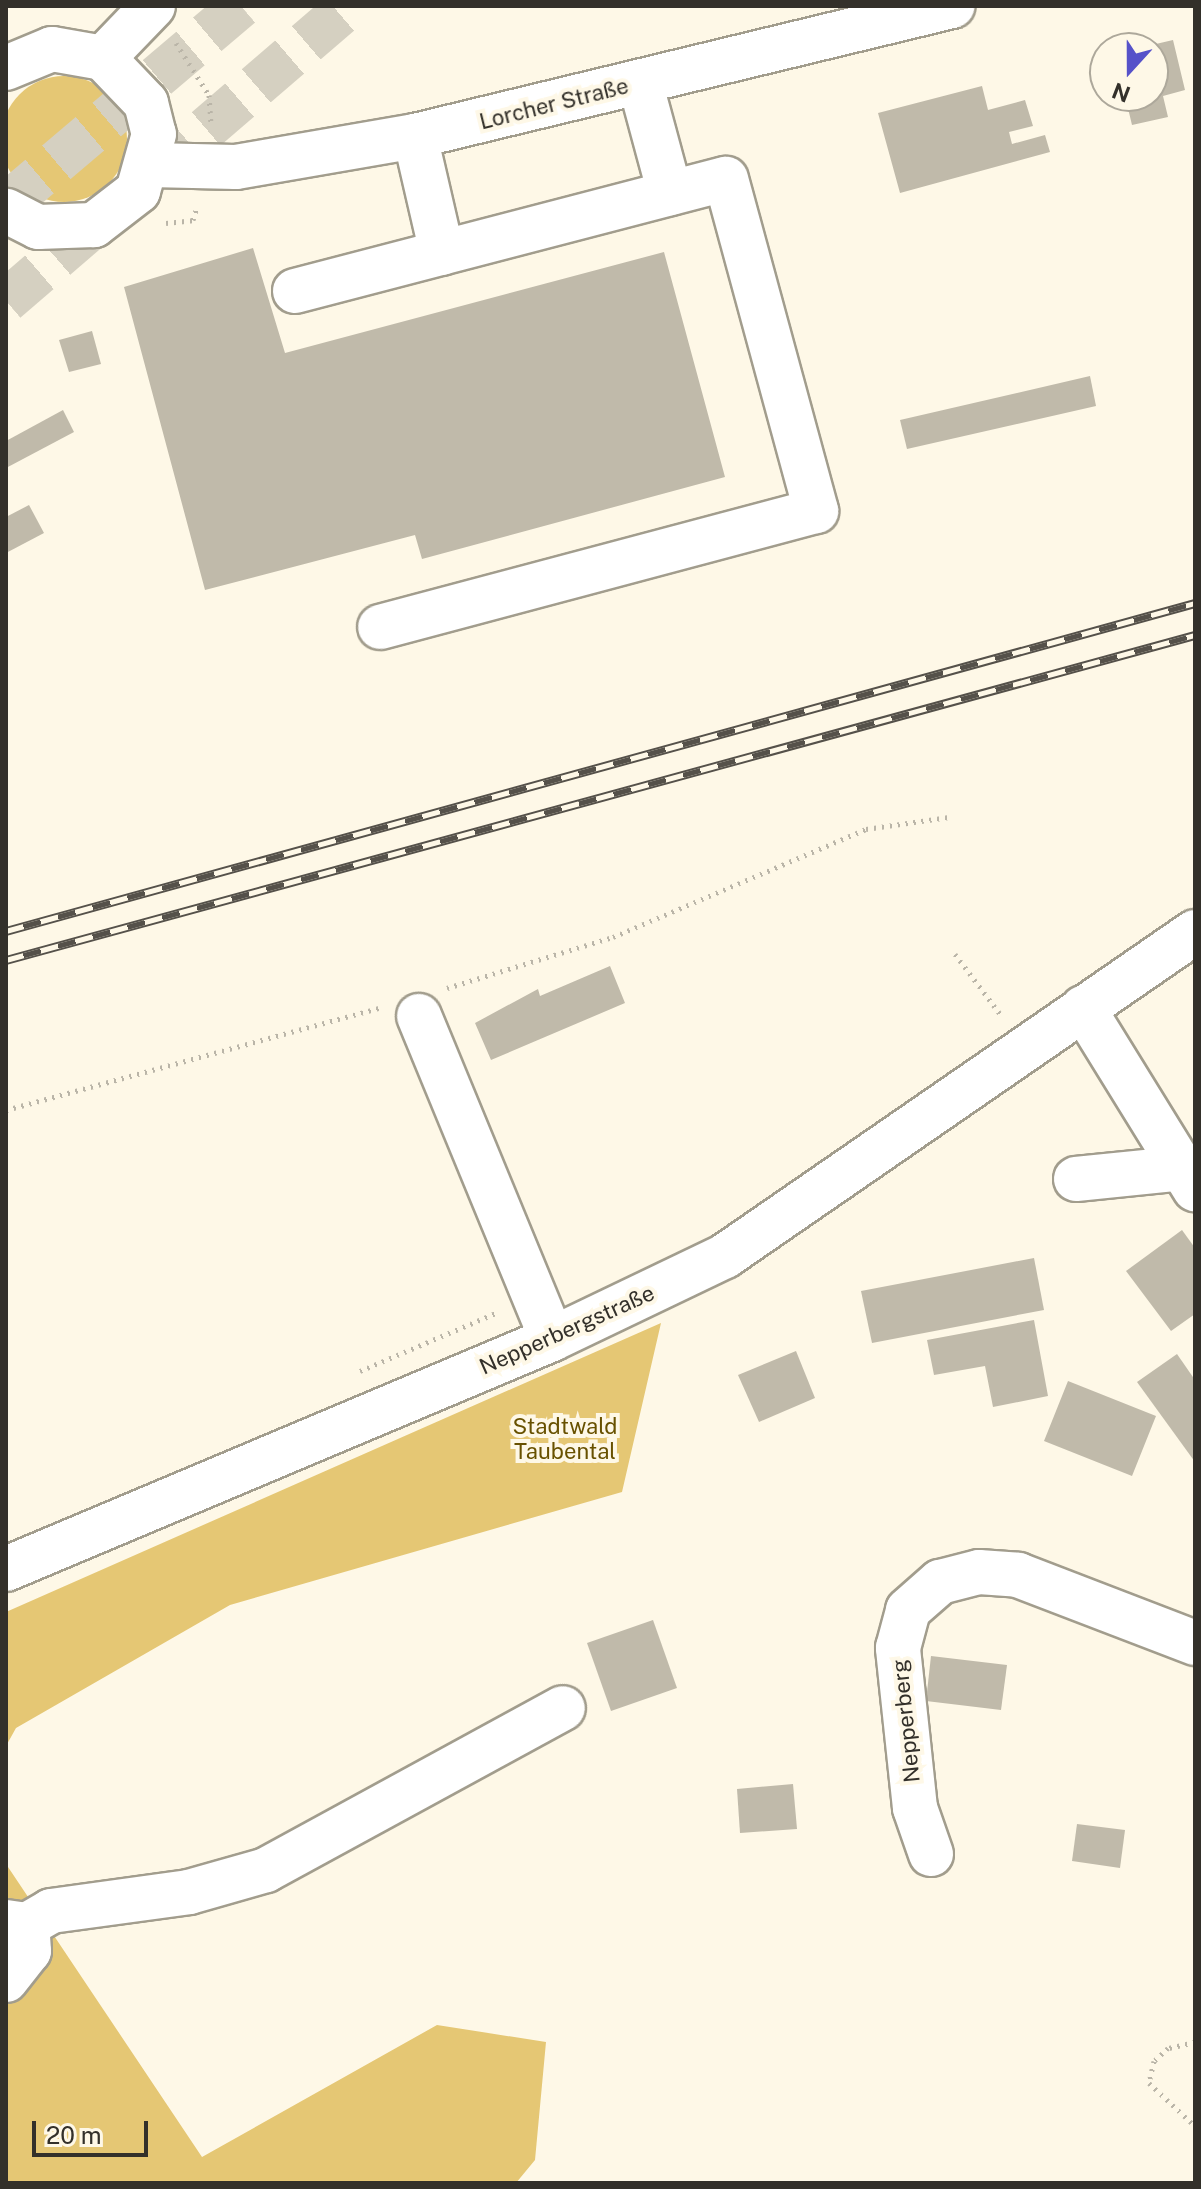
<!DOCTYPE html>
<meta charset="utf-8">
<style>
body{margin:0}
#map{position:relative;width:1201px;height:2189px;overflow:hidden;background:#fef8e7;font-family:"Public Sans",sans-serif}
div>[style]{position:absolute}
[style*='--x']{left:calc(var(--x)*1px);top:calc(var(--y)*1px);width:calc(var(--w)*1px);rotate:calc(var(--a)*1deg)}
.green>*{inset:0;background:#e5c774}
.round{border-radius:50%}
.building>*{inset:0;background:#c0baaa}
.highway-tunnel>*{height:44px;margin-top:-22px;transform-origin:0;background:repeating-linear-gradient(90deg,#d5d0c1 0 44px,transparent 0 66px)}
.path>*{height:5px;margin-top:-2.5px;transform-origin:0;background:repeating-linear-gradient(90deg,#bab5a8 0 2px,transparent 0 8px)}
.roads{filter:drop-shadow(2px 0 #a29d8d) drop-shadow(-2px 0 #a29d8d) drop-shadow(0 2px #a29d8d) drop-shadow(0 -2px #a29d8d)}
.minor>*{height:44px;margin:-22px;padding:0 22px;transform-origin:22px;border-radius:22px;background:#fff}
.major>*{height:44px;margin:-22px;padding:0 22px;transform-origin:22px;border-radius:22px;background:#fff}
.highway>*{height:44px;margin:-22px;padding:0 22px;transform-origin:22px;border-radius:22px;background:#fff}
.rail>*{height:9px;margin-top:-4.5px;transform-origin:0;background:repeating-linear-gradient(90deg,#fef8e7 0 18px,#55514a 0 36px);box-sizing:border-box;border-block:2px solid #55514a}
span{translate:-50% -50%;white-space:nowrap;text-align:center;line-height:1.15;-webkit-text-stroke:8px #fef8e7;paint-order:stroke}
.street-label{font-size:22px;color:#33302a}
.park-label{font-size:22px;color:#685100}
.frame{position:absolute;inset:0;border:8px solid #33302a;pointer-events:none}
.north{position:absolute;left:1089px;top:32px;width:80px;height:80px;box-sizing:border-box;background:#fef8e7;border:2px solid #ada89b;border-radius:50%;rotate:201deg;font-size:22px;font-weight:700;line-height:32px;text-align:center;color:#33302a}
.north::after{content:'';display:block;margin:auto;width:28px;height:36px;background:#5652c9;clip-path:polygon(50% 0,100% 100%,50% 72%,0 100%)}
.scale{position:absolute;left:32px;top:2121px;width:116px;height:36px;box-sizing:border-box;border:4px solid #33302a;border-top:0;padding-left:10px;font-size:24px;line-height:28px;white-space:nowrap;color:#33302a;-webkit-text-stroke:6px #fef8e7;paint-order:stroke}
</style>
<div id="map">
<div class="green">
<div class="round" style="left:1px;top:76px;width:126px;height:126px"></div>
<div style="clip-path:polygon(661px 1323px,622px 1492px,230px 1605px,16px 1728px,6px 1746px,6px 1612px)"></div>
<div style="clip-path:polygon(6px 1864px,202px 2157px,437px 2025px,546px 2042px,535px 2160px,516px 2183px,6px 2183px)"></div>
</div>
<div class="building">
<div style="clip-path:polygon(1173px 40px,1185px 90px,1163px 96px,1168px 117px,1132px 125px,1125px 96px,1153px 96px,1153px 48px,1143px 47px)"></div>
<div style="clip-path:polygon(982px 86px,988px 110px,1025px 100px,1033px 126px,1009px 132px,1012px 144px,1045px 135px,1050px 152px,900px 193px,878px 113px)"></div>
<div style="clip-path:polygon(253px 248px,285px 353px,664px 252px,725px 477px,422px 559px,415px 535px,205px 590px,124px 287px)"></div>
<div style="clip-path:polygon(92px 331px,101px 364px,69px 372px,59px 340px)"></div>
<div style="clip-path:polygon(1090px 376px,1096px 406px,907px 449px,900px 420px)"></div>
<div style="clip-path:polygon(63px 410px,74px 432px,6px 468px,6px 441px)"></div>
<div style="clip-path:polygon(29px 505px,44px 533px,6px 553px,6px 517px)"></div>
<div style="clip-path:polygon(610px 966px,625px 1003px,491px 1060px,475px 1023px,538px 989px,540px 996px)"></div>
<div style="clip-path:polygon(1182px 1230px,1195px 1248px,1195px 1314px,1171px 1331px,1126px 1271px)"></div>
<div style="clip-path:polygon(1034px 1258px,1044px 1310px,872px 1343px,861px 1291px)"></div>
<div style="clip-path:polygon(1034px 1320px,1048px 1396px,993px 1407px,985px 1366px,934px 1375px,927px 1340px)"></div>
<div style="clip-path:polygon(796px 1351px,815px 1398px,759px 1422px,738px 1375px)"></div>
<div style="clip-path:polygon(1177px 1354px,1195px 1380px,1195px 1462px,1137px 1382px)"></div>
<div style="clip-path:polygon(1068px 1381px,1156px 1416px,1132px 1476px,1044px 1441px)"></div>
<div style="clip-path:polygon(653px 1620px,677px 1688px,611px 1711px,587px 1643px)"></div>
<div style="clip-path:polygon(931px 1656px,1007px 1665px,1001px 1710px,926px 1701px)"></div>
<div style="clip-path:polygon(793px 1784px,797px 1829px,740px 1833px,737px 1789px)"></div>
<div style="clip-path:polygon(1077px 1824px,1125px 1830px,1120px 1868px,1072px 1861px)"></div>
</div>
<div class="highway-tunnel">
<div style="--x:6;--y:205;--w:308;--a:-40.3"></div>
<div style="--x:6;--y:301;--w:452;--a:-40.7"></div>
</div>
<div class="path">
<div style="--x:176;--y:43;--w:62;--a:57.6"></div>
<div style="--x:209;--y:95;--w:31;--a:86"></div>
<div style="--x:166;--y:223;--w:27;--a:-6"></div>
<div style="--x:193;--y:220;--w:14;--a:-73"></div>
<div style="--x:955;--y:954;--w:76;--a:53"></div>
<div style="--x:447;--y:988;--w:174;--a:-17.1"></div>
<div style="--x:613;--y:937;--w:275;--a:-23.1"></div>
<div style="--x:866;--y:829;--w:84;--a:-8.2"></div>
<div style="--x:6;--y:1110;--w:387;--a:-15.3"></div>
<div style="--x:360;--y:1371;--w:150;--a:-23.1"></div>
<div style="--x:1195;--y:2042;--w:28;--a:167"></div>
<div style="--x:1168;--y:2048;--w:19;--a:137"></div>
<div style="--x:1154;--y:2061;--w:23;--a:103"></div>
<div style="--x:1149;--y:2083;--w:63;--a:43.1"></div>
</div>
<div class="roads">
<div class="minor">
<div style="--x:640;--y:82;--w:115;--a:74.9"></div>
<div style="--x:415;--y:136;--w:120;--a:77"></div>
<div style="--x:295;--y:291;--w:445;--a:-14.6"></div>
<div style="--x:726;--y:179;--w:344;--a:74.8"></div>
<div style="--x:816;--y:511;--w:451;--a:165.1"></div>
<div style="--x:1083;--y:1008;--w:213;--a:58.3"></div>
<div style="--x:419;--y:1016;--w:349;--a:67.6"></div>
<div style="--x:1076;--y:1179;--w:120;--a:-5.8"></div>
<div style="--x:6;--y:1569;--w:592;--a:-22.84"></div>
<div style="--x:552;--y:1339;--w:192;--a:-25.6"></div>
<div style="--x:725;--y:1256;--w:571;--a:-34.58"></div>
<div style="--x:931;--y:1854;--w:49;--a:-109.2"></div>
<div style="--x:915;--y:1808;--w:161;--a:-96.1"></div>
<div style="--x:898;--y:1648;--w:39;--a:-75"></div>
<div style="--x:908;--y:1610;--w:43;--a:-41.2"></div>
<div style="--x:940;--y:1582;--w:40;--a:-14.4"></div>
<div style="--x:979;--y:1572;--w:39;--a:4"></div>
<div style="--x:1018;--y:1575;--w:190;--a:21"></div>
<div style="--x:6;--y:1922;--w:21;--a:8"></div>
<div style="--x:27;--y:1925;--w:28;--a:-30"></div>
<div style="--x:51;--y:1911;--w:139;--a:-7.8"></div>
<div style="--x:189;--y:1892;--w:80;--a:-15.9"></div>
<div style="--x:266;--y:1870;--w:338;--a:-28.6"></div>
<div style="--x:6;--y:1980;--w:37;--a:-52"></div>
<div style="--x:29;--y:1951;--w:26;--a:-94"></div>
</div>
<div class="major">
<div style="--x:6;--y:68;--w:50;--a:-22.4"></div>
<div style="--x:52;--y:49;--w:52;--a:10"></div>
<div style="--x:103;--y:58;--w:62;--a:46.3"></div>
<div style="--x:146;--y:103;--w:32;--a:76"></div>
<div style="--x:154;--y:134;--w:59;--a:105.7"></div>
<div style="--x:138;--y:191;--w:56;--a:142.3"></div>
<div style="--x:94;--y:225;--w:56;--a:178"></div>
<div style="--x:38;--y:227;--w:36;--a:-153"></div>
<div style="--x:150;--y:165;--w:86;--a:1.3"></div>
<div style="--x:236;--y:167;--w:182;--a:-9.8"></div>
<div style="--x:415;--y:136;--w:553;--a:-13.61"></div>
</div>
<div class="highway">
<div style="--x:103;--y:58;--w:72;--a:-46.1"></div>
</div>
</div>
<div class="rail">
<div style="--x:6;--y:931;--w:1233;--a:-15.42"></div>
<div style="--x:6;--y:960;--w:1233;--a:-15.29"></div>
</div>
<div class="street-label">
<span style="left:554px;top:104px;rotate:-14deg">Lorcher Straße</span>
<span style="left:567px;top:1330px;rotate:-24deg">Nepperbergstraße</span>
<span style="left:906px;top:1721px;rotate:-96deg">Nepperberg</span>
</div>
<div class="park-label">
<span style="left:565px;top:1439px">Stadtwald<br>Taubental</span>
</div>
<div class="frame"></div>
<div class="north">N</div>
<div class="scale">20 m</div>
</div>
